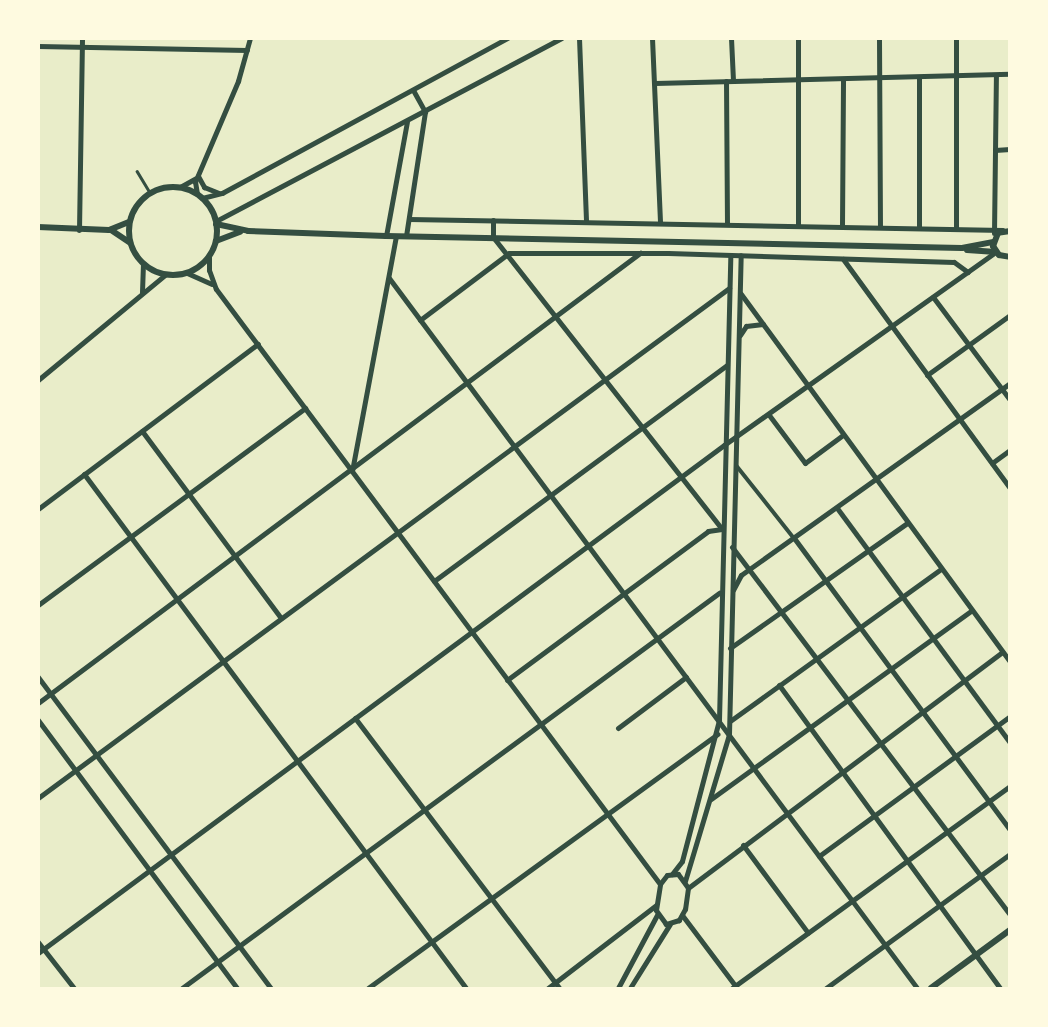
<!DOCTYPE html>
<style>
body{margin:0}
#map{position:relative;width:1048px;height:1027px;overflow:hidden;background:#e9edc9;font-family:"PT Serif",serif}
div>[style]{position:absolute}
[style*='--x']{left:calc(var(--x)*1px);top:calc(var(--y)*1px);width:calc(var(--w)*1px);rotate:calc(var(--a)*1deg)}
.service>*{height:2.5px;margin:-1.25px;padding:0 1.25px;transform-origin:1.25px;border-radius:1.25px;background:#344e41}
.pedestrian>*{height:3.5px;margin:-1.75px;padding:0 1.75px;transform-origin:1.75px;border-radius:1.75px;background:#344e41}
.minor>*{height:5px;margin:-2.5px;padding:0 2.5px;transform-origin:2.5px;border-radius:2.5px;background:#344e41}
.tertiary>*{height:6px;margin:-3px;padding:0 3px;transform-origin:3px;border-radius:3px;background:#344e41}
.tertiary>.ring{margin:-3px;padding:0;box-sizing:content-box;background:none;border:6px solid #344e41;border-radius:50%}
span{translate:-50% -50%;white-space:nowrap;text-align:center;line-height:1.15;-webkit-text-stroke:7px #fefae0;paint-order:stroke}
.frame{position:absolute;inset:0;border:40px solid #fefae0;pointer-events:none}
</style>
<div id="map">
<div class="service">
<div style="--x:137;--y:171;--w:26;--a:59"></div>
</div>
<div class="pedestrian">
<div style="--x:737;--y:466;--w:92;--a:51.6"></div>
</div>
<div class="minor">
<div style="--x:579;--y:38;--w:184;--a:87.8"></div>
<div style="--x:652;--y:38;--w:184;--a:87.5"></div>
<div style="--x:731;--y:38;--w:43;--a:87.3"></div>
<div style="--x:798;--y:38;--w:187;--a:90"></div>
<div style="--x:879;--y:38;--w:189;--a:89.7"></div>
<div style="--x:956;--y:38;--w:191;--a:90"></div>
<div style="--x:38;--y:46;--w:209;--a:1.1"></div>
<div style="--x:726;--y:81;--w:142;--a:89.6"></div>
<div style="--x:655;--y:83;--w:355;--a:-1.5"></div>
<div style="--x:413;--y:90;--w:25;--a:61"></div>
<div style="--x:995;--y:150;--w:15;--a:-4"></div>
<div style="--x:198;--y:176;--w:13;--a:61"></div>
<div style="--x:204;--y:187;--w:16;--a:22"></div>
<div style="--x:180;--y:187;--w:18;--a:-29"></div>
<div style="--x:197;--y:194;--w:12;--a:-99"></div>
<div style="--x:195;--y:182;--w:110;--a:-66.9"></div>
<div style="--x:238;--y:81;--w:45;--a:-74.4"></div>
<div style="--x:202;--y:198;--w:21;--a:-14"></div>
<div style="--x:222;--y:193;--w:325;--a:-28.5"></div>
<div style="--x:409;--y:219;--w:594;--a:1.06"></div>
<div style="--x:493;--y:220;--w:17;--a:90"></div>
<div style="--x:493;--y:237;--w:371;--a:51.9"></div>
<div style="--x:216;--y:221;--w:391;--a:-27.9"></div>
<div style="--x:842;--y:226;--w:147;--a:-89.6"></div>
<div style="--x:919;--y:228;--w:151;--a:-90"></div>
<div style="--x:79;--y:230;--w:192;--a:-89.1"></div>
<div style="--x:994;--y:233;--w:158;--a:-89.3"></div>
<div style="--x:386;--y:236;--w:116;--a:-79.6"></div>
<div style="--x:406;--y:236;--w:125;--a:-81.3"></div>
<div style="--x:509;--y:253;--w:159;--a:0"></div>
<div style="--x:668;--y:253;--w:286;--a:1.8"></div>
<div style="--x:954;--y:262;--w:17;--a:36"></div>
<div style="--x:209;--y:256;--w:14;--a:90"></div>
<div style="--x:209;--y:270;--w:20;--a:70"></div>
<div style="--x:216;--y:289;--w:742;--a:53.27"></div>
<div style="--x:843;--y:259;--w:283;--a:53.9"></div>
<div style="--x:187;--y:273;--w:27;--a:24"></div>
<div style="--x:389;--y:278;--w:885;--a:53.36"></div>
<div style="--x:142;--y:292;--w:28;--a:-88"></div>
<div style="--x:741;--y:294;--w:456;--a:53.8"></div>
<div style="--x:933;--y:297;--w:129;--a:53.2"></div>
<div style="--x:420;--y:320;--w:111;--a:-37"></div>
<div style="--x:740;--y:335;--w:11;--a:-56"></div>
<div style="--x:746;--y:326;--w:17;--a:-7"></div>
<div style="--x:927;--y:375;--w:102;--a:-35.9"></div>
<div style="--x:38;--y:380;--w:166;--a:-39.6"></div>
<div style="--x:769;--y:415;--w:60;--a:53.1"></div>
<div style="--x:805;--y:463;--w:47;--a:-36.4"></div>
<div style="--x:142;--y:431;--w:233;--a:53.4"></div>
<div style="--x:992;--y:463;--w:22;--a:-36"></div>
<div style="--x:352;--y:471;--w:239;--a:-79.4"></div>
<div style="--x:84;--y:474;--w:640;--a:53.38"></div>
<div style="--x:837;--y:508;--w:292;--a:53.6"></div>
<div style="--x:38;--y:509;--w:275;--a:-36.9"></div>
<div style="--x:794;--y:538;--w:363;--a:53.5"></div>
<div style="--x:732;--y:547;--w:461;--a:52.9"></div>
<div style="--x:434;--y:581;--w:364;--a:-36.4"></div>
<div style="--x:733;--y:590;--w:17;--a:-62"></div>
<div style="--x:741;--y:575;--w:330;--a:-35.5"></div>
<div style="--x:38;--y:605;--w:332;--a:-36.4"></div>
<div style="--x:730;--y:648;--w:217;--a:-35.2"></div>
<div style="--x:38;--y:677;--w:389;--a:53.2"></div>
<div style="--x:507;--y:680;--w:250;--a:-36.5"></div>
<div style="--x:708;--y:531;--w:14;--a:-8"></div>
<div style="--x:779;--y:685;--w:375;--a:53.9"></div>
<div style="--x:38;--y:703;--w:752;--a:-36.78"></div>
<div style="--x:355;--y:718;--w:338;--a:52.9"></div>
<div style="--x:38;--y:720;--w:334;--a:53.4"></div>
<div style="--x:730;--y:721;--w:260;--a:-35.8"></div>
<div style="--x:618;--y:728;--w:85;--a:-36.9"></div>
<div style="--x:38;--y:798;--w:859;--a:-36.43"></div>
<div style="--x:711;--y:799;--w:322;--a:-35.9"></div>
<div style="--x:743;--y:845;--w:109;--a:53.5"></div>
<div style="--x:819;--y:856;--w:237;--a:-36.2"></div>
<div style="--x:672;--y:874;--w:16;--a:-52"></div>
<div style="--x:682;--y:861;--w:146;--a:-75.3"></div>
<div style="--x:719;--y:720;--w:465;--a:-88.6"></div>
<div style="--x:678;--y:874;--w:17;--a:54"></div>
<div style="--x:688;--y:888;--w:21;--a:98"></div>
<div style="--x:685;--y:909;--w:13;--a:119"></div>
<div style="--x:679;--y:920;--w:14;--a:163"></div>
<div style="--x:666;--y:924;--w:17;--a:-126"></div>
<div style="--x:656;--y:910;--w:26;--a:-81"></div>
<div style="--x:660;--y:884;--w:11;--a:-52"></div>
<div style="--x:667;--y:875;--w:11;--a:-5"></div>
<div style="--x:685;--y:881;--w:153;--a:-73.3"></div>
<div style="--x:729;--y:734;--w:479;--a:-88.6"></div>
<div style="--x:688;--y:888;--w:393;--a:-36.9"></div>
<div style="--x:682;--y:915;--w:91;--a:53"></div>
<div style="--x:38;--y:942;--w:58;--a:52"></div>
<div style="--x:38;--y:953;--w:854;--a:-36.52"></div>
<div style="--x:724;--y:445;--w:334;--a:-35.4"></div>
<div style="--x:182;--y:988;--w:667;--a:-36.34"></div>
<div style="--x:368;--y:988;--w:432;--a:-36"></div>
<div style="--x:548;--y:988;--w:136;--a:-37.5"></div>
<div style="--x:618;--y:988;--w:83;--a:-61.9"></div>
<div style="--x:630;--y:988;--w:75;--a:-58"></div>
<div style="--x:732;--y:988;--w:344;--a:-36"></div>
<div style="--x:826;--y:988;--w:228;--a:-36.1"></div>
</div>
<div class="tertiary">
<div class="ring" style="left:129px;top:187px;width:82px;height:82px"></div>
<div style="--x:216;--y:224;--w:33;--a:12"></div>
<div style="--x:248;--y:231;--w:138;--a:2.1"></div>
<div style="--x:386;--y:236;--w:576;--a:1.19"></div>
<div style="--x:962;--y:248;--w:32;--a:-11"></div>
<div style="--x:38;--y:227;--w:71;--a:2.4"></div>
<div style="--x:109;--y:230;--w:22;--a:-22"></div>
<div style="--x:111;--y:230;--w:23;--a:34"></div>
<div style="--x:1010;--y:231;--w:12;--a:171"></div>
<div style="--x:998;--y:233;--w:14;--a:111"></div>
<div style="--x:993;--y:246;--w:11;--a:56"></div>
<div style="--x:999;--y:255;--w:11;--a:10"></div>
<div style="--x:216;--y:241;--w:26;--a:-21"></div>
<div style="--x:967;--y:250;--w:29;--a:4"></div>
<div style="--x:931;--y:988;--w:98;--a:-36.3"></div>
</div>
<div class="frame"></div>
</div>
